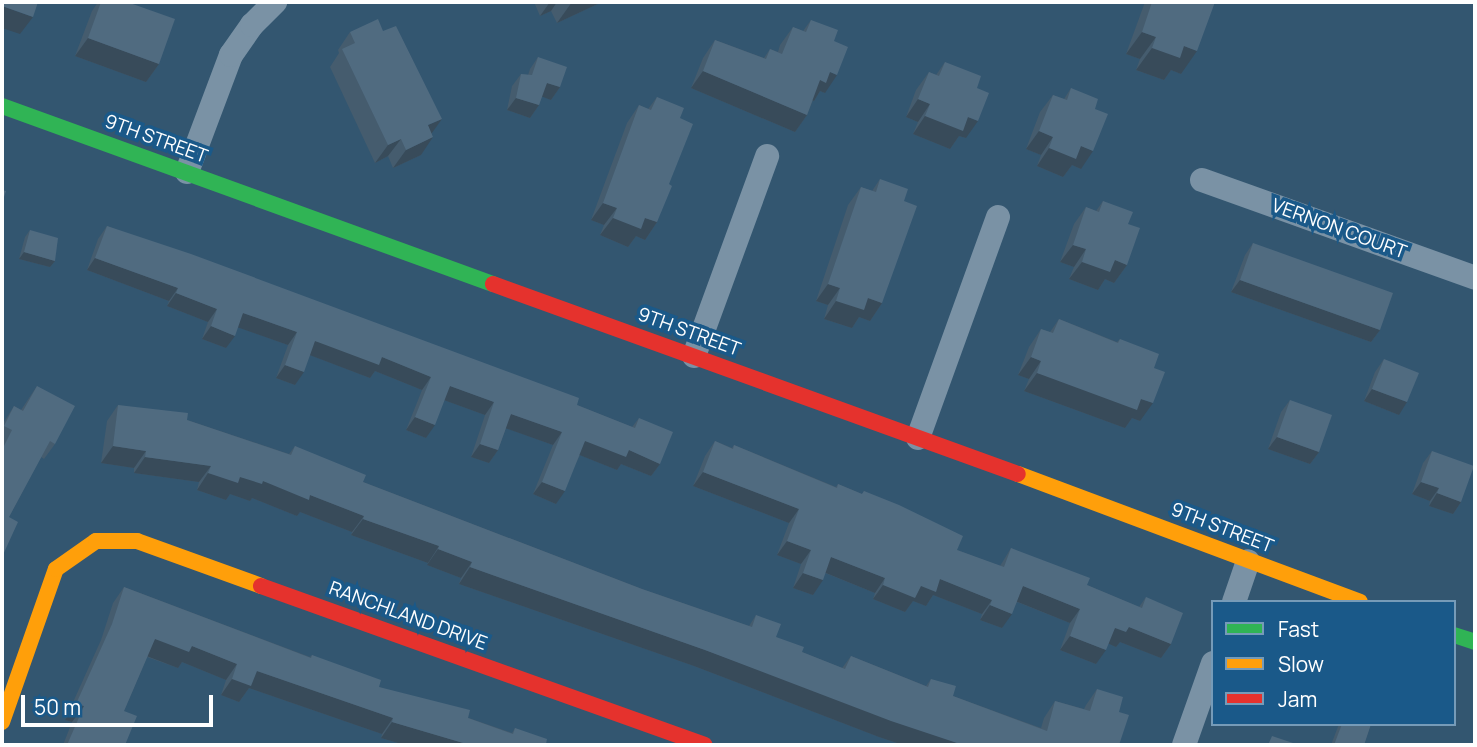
<!DOCTYPE html>
<style>
body{margin:0}
#map{position:relative;width:1477px;height:747px;overflow:hidden;background:#335670;font-family:Manrope,sans-serif}
div>[style]{position:absolute}
[style*='--x']{left:calc(var(--x)*1px);top:calc(var(--y)*1px);width:calc(var(--w)*1px);rotate:calc(var(--a)*1deg)}
.street>*{height:24px;margin:-12px;padding:0 12px;transform-origin:12px;border-radius:12px;background:#7a92a5}
.fast>*{height:16px;margin:-8px;padding:0 8px;transform-origin:8px;border-radius:8px;background:#30b455}
.slow>*{height:16px;margin:-8px;padding:0 8px;transform-origin:8px;border-radius:8px;background:#ff9f0a}
.jam>*{height:16px;margin:-8px;padding:0 8px;transform-origin:8px;border-radius:8px;background:#e5322d}
.wall>*{inset:0;background:#455c6e}
.shaded-wall>*{inset:0;background:#384b5a}
.building>*{inset:0;background:#506b80}
span{translate:-50% -50%;white-space:nowrap;text-align:center;line-height:1.15;-webkit-text-stroke:7px #1a5989;paint-order:stroke}
.street-label{font-size:19px;color:#fff}
.frame{position:absolute;inset:0;border:4px solid #fff;pointer-events:none}
.legend{position:absolute;left:1211px;top:600px;width:245px;height:126px;box-sizing:border-box;background:#1a5989;border:2px solid #769bb8;margin:0;padding:9px 12px;list-style:none;font-size:21px;color:#fff}
.legend li{display:flex;align-items:center;gap:14px;height:35px}
.legend b{width:35px;border:2px solid #769bb8}
.scale{position:absolute;left:21px;top:695px;width:192px;height:32px;box-sizing:border-box;border:4px solid #fff;border-top:0;padding-left:9px;font-size:21px;line-height:24px;white-space:nowrap;color:#fff;-webkit-text-stroke:5px #1a5989;paint-order:stroke}
</style>
<div id="map">
<div class="street">
<div style="--x:187;--y:172;--w:125;--a:-69.4"></div>
<div style="--x:231;--y:55;--w:37;--a:-55"></div>
<div style="--x:252;--y:25;--w:33;--a:-45"></div>
<div style="--x:1202;--y:180;--w:290;--a:19.7"></div>
<div style="--x:694;--y:356;--w:213;--a:-69.9"></div>
<div style="--x:918;--y:438;--w:235;--a:-70.1"></div>
<div style="--x:1234;--y:602;--w:43;--a:-71.1"></div>
<div style="--x:1184;--y:745;--w:87;--a:-70.5"></div>
</div>
<div class="fast">
<div style="--x:2;--y:106;--w:522;--a:19.93"></div>
<div style="--x:1454;--y:635;--w:22;--a:18"></div>
</div>
<div class="slow">
<div style="--x:1018;--y:474;--w:365;--a:20.5"></div>
<div style="--x:2;--y:722;--w:162;--a:-70.6"></div>
<div style="--x:56;--y:569;--w:49;--a:-35"></div>
<div style="--x:96;--y:541;--w:41;--a:0"></div>
<div style="--x:137;--y:541;--w:132;--a:19.9"></div>
</div>
<div class="jam">
<div style="--x:493;--y:284;--w:558;--a:19.9"></div>
<div style="--x:261;--y:586;--w:471;--a:19.7"></div>
</div>
<div class="wall">
<div style="clip-path:polygon(98px 2px,127px 2px,159px 64px,146px 82px,75px 56px,92px 11px)"></div>
<div style="clip-path:polygon(534px 2px,602px 2px,557px 23px,551px 11px,540px 16px)"></div>
<div style="clip-path:polygon(1145px 2px,1215px 2px,1181px 74px,1171px 70px,1164px 80px,1136px 70px,1140px 59px,1126px 54px)"></div>
<div style="clip-path:polygon(811px 20px,834px 41px,825px 93px,820px 91px,814px 101px,813px 100px,807px 115px,795px 132px,691px 88px,703px 58px,715px 40px,764px 58px,770px 49px,778px 52px,780px 45px,793px 27px,803px 31px)"></div>
<div style="clip-path:polygon(350px 32px,432px 133px,421px 155px,393px 168px,388px 156px,375px 163px,330px 67px,339px 53px,338px 50px)"></div>
<div style="clip-path:polygon(538px 57px,560px 87px,551px 100px,542px 96px,539px 105px,530px 118px,507px 110px,512px 86px,521px 74px,528px 75px,530px 69px)"></div>
<div style="clip-path:polygon(945px 62px,977px 88px,966px 138px,959px 136px,950px 149px,913px 134px,918px 122px,906px 117px,916px 90px,929px 72px,936px 75px)"></div>
<div style="clip-path:polygon(1071px 88px,1095px 109px,1081px 169px,1072px 165px,1063px 177px,1037px 166px,1041px 155px,1026px 149px,1040px 112px,1053px 95px,1064px 99px)"></div>
<div style="clip-path:polygon(657px 97px,680px 118px,669px 184px,657px 222px,645px 240px,636px 236px,628px 247px,600px 235px,604px 225px,591px 220px,627px 123px,639px 105px,648px 109px)"></div>
<div style="clip-path:polygon(880px 179px,904px 201px,882px 303px,870px 321px,859px 317px,852px 328px,824px 319px,828px 305px,816px 301px,848px 205px,861px 187px,872px 191px)"></div>
<div style="clip-path:polygon(1103px 201px,1128px 224px,1127px 265px,1114px 283px,1105px 279px,1098px 290px,1069px 279px,1074px 267px,1060px 262px,1074px 224px,1086px 207px,1096px 211px)"></div>
<div style="clip-path:polygon(107px 226px,577px 405px,632px 427px,639px 418px,660px 464px,651px 476px,621px 464px,617px 470px,580px 455px,556px 504px,533px 494px,553px 445px,506px 428px,498px 450px,489px 463px,471px 457px,485px 415px,444px 400px,426px 438px,406px 430px,422px 390px,375px 371px,370px 378px,310px 355px,295px 385px,276px 378px,288px 345px,238px 327px,226px 348px,202px 339px,208px 322px,167px 306px,169px 301px,87px 270px,98px 239px)"></div>
<div style="clip-path:polygon(30px 230px,55px 261px,50px 267px,19px 259px,25px 237px)"></div>
<div style="clip-path:polygon(1253px 243px,1380px 330px,1371px 342px,1231px 292px,1245px 255px)"></div>
<div style="clip-path:polygon(1059px 319px,1117px 342px,1120px 339px,1154px 368px,1140px 421px,1132px 418px,1125px 428px,1024px 391px,1029px 379px,1018px 375px,1029px 347px,1041px 329px,1050px 332px)"></div>
<div style="clip-path:polygon(1384px 359px,1399px 415px,1364px 401px,1375px 372px)"></div>
<div style="clip-path:polygon(37px 386px,55px 444px,44px 459px,41px 457px,9px 517px,2px 557px,2px 425px,14px 406px,21px 410px)"></div>
<div style="clip-path:polygon(1290px 400px,1319px 452px,1310px 464px,1268px 449px,1281px 412px)"></div>
<div style="clip-path:polygon(118px 405px,187px 420px,289px 454px,295px 446px,363px 482px,642px 589px,749px 626px,756px 615px,776px 637px,802px 652px,842px 668px,851px 656px,926px 686px,931px 679px,953px 696px,1041px 728px,1044px 718px,1055px 701px,1084px 709px,1086px 705px,1097px 689px,1119px 712px,1119px 745px,903px 745px,879px 737px,694px 666px,459px 584px,461px 578px,427px 565px,428px 563px,351px 535px,352px 532px,300px 512px,297px 516px,252px 498px,250px 501px,230px 494px,226px 500px,197px 490px,199px 482px,134px 473px,134px 468px,101px 463px,107px 421px)"></div>
<div style="clip-path:polygon(715px 441px,732px 448px,734px 445px,836px 487px,838px 484px,862px 494px,864px 491px,957px 550px,1000px 566px,1011px 548px,1087px 585px,1139px 607px,1146px 597px,1171px 644px,1161px 658px,1120px 642px,1116px 647px,1108px 643px,1096px 664px,1060px 650px,1070px 623px,1017px 602px,1002px 628px,980px 620px,982px 614px,933px 595px,926px 606px,913px 601px,905px 612px,873px 599px,875px 593px,825px 573px,813px 595px,793px 588px,801px 564px,777px 555px,789px 523px,693px 486px,705px 456px)"></div>
<div style="clip-path:polygon(1432px 451px,1461px 502px,1453px 514px,1429px 506px,1430px 501px,1412px 494px,1423px 463px)"></div>
<div style="clip-path:polygon(124px 587px,310px 657px,312px 655px,379px 687px,512px 733px,515px 728px,549px 745px,405px 745px,381px 738px,382px 734px,249px 688px,239px 702px,221px 695px,226px 680px,182px 662px,178px 668px,147px 657px,124px 711px,125px 745px,63px 745px,72px 722px,65px 720px,101px 640px,113px 603px)"></div>
<div style="clip-path:polygon(1339px 724px,1371px 724px,1364px 745px,1331px 745px)"></div>
</div>
<div class="shaded-wall">
<div style="clip-path:polygon(550px 2px,557px 2px,551px 11px,540px 16px)"></div>
<div style="clip-path:polygon(572px 2px,602px 2px,557px 23px)"></div>
<div style="clip-path:polygon(2px 6px,33px 17px,20px 34px,2px 28px)"></div>
<div style="clip-path:polygon(1142px 32px,1156px 37px,1140px 59px,1126px 54px)"></div>
<div style="clip-path:polygon(88px 38px,159px 64px,146px 82px,75px 56px)"></div>
<div style="clip-path:polygon(1184px 46px,1197px 51px,1181px 74px,1171px 70px,1164px 80px,1136px 70px,1152px 48px)"></div>
<div style="clip-path:polygon(703px 71px,807px 115px,795px 132px,691px 88px)"></div>
<div style="clip-path:polygon(830px 72px,837px 75px,825px 93px,820px 91px,814px 101px,808px 98px,820px 80px)"></div>
<div style="clip-path:polygon(547px 83px,560px 87px,551px 100px,538px 95px)"></div>
<div style="clip-path:polygon(516px 98px,539px 105px,530px 118px,507px 110px)"></div>
<div style="clip-path:polygon(918px 99px,930px 104px,918px 122px,906px 117px)"></div>
<div style="clip-path:polygon(925px 116px,968px 117px,978px 121px,966px 138px,959px 136px,950px 149px,913px 134px)"></div>
<div style="clip-path:polygon(442px 119px,429px 137px,428px 125px)"></div>
<div style="clip-path:polygon(1039px 131px,1053px 137px,1041px 155px,1026px 149px)"></div>
<div style="clip-path:polygon(433px 137px,421px 155px,393px 168px,406px 150px)"></div>
<div style="clip-path:polygon(401px 139px,388px 156px,375px 163px,388px 145px)"></div>
<div style="clip-path:polygon(1081px 146px,1093px 151px,1081px 169px,1072px 165px,1063px 177px,1037px 166px,1049px 148px)"></div>
<div style="clip-path:polygon(603px 203px,617px 208px,604px 225px,591px 220px)"></div>
<div style="clip-path:polygon(613px 218px,645px 218px,657px 222px,645px 240px,636px 236px,628px 247px,600px 235px)"></div>
<div style="clip-path:polygon(1073px 245px,1086px 249px,1074px 267px,1060px 262px)"></div>
<div style="clip-path:polygon(24px 252px,55px 261px,50px 267px,19px 259px)"></div>
<div style="clip-path:polygon(95px 258px,178px 288px,169px 301px,87px 270px)"></div>
<div style="clip-path:polygon(1115px 260px,1127px 265px,1114px 283px,1105px 279px,1098px 290px,1069px 279px,1082px 262px)"></div>
<div style="clip-path:polygon(1240px 280px,1380px 330px,1371px 342px,1231px 292px)"></div>
<div style="clip-path:polygon(828px 284px,840px 288px,828px 305px,816px 301px)"></div>
<div style="clip-path:polygon(176px 293px,217px 309px,208px 322px,167px 306px)"></div>
<div style="clip-path:polygon(868px 298px,882px 303px,870px 321px,859px 317px,852px 328px,824px 319px,836px 301px)"></div>
<div style="clip-path:polygon(243px 313px,297px 332px,288px 345px,234px 326px)"></div>
<div style="clip-path:polygon(211px 326px,235px 336px,226px 348px,202px 339px)"></div>
<div style="clip-path:polygon(315px 341px,382px 357px,431px 377px,422px 390px,375px 371px,370px 378px,307px 354px)"></div>
<div style="clip-path:polygon(1031px 357px,1041px 361px,1029px 379px,1018px 375px)"></div>
<div style="clip-path:polygon(285px 365px,304px 372px,295px 385px,276px 378px)"></div>
<div style="clip-path:polygon(1037px 373px,1141px 399px,1153px 403px,1140px 421px,1132px 418px,1125px 428px,1024px 391px)"></div>
<div style="clip-path:polygon(450px 386px,494px 402px,485px 415px,441px 399px)"></div>
<div style="clip-path:polygon(1372px 389px,1407px 402px,1399px 415px,1364px 401px)"></div>
<div style="clip-path:polygon(511px 414px,562px 432px,553px 445px,502px 427px)"></div>
<div style="clip-path:polygon(415px 417px,435px 425px,426px 438px,406px 430px)"></div>
<div style="clip-path:polygon(1277px 437px,1319px 452px,1310px 464px,1268px 449px)"></div>
<div style="clip-path:polygon(585px 441px,629px 450px,660px 464px,651px 476px,621px 464px,617px 470px,577px 454px)"></div>
<div style="clip-path:polygon(480px 444px,498px 450px,489px 463px,471px 457px)"></div>
<div style="clip-path:polygon(113px 446px,146px 451px,134px 468px,101px 463px)"></div>
<div style="clip-path:polygon(145px 457px,211px 466px,199px 482px,134px 473px)"></div>
<div style="clip-path:polygon(703px 472px,799px 509px,789px 523px,693px 486px)"></div>
<div style="clip-path:polygon(208px 473px,240px 477px,263px 481px,310px 495px,364px 516px,352px 532px,300px 512px,297px 516px,252px 498px,250px 501px,230px 494px,226px 500px,197px 490px)"></div>
<div style="clip-path:polygon(542px 482px,565px 491px,556px 504px,533px 494px)"></div>
<div style="clip-path:polygon(1421px 482px,1439px 488px,1430px 501px,1412px 494px)"></div>
<div style="clip-path:polygon(1437px 493px,1461px 502px,1453px 514px,1429px 506px)"></div>
<div style="clip-path:polygon(363px 519px,439px 546px,428px 563px,351px 535px)"></div>
<div style="clip-path:polygon(787px 541px,811px 550px,801px 564px,777px 555px)"></div>
<div style="clip-path:polygon(438px 549px,472px 562px,461px 578px,427px 565px)"></div>
<div style="clip-path:polygon(831px 557px,885px 578px,875px 593px,821px 571px)"></div>
<div style="clip-path:polygon(470px 567px,705px 650px,963px 745px,903px 745px,879px 737px,694px 666px,459px 584px)"></div>
<div style="clip-path:polygon(803px 573px,823px 580px,813px 595px,793px 588px)"></div>
<div style="clip-path:polygon(940px 579px,992px 600px,982px 614px,933px 595px,926px 606px,913px 601px,905px 612px,873px 599px,883px 585px,921px 586px)"></div>
<div style="clip-path:polygon(1023px 586px,1080px 609px,1070px 623px,1013px 600px)"></div>
<div style="clip-path:polygon(990px 605px,1012px 614px,1002px 628px,980px 620px)"></div>
<div style="clip-path:polygon(1129px 627px,1171px 644px,1161px 658px,1120px 642px,1116px 647px,1105px 642px,1115px 628px)"></div>
<div style="clip-path:polygon(1070px 636px,1106px 650px,1096px 664px,1060px 650px)"></div>
<div style="clip-path:polygon(155px 639px,192px 646px,237px 664px,226px 680px,182px 662px,178px 668px,144px 655px)"></div>
<div style="clip-path:polygon(257px 671px,393px 718px,382px 734px,249px 688px,239px 702px,221px 695px,232px 679px)"></div>
<div style="clip-path:polygon(76px 704px,84px 706px,72px 722px,65px 720px)"></div>
<div style="clip-path:polygon(392px 722px,470px 745px,405px 745px,381px 738px)"></div>
</div>
<div class="building">
<div style="clip-path:polygon(2px 2px,38px 2px,33px 17px,2px 6px)"></div>
<div style="clip-path:polygon(101px 2px,127px 2px,175px 19px,159px 64px,88px 38px)"></div>
<div style="clip-path:polygon(1152px 2px,1215px 2px,1197px 51px,1184px 46px,1180px 58px,1152px 48px,1156px 37px,1142px 32px)"></div>
<div style="clip-path:polygon(378px 19px,383px 31px,396px 26px,442px 119px,428px 125px,433px 137px,406px 150px,401px 139px,388px 145px,342px 49px,355px 43px,350px 32px)"></div>
<div style="clip-path:polygon(811px 20px,838px 30px,834px 41px,848px 47px,837px 75px,830px 72px,826px 83px,820px 80px,807px 115px,703px 71px,715px 40px,766px 59px,770px 49px,782px 54px,793px 27px,806px 32px)"></div>
<div style="clip-path:polygon(538px 57px,567px 67px,560px 87px,547px 83px,539px 105px,516px 98px,521px 74px,532px 75px)"></div>
<div style="clip-path:polygon(945px 62px,981px 76px,977px 88px,989px 93px,978px 121px,968px 117px,963px 131px,925px 116px,930px 104px,918px 99px,929px 72px,939px 76px)"></div>
<div style="clip-path:polygon(1071px 88px,1098px 99px,1095px 109px,1108px 114px,1093px 151px,1081px 146px,1076px 159px,1049px 148px,1053px 137px,1039px 131px,1053px 95px,1067px 100px)"></div>
<div style="clip-path:polygon(657px 97px,684px 108px,680px 118px,693px 124px,669px 184px,672px 186px,657px 222px,645px 218px,641px 229px,613px 218px,617px 208px,603px 203px,639px 105px,651px 110px)"></div>
<div style="clip-path:polygon(880px 179px,908px 189px,904px 201px,917px 206px,882px 303px,868px 298px,864px 310px,836px 301px,840px 288px,828px 284px,861px 187px,876px 192px)"></div>
<div style="clip-path:polygon(2px 190px,6px 191px,2px 203px)"></div>
<div style="clip-path:polygon(1103px 201px,1133px 212px,1128px 224px,1140px 228px,1127px 265px,1115px 260px,1110px 272px,1082px 262px,1086px 249px,1073px 245px,1086px 207px,1099px 212px)"></div>
<div style="clip-path:polygon(107px 226px,191px 254px,579px 398px,577px 405px,635px 428px,639px 418px,673px 432px,660px 464px,629px 450px,626px 457px,585px 441px,565px 491px,542px 482px,562px 432px,511px 414px,498px 450px,480px 444px,494px 402px,450px 386px,435px 425px,415px 417px,431px 377px,382px 357px,379px 365px,315px 341px,304px 372px,285px 365px,297px 332px,243px 313px,235px 336px,211px 326px,217px 309px,176px 293px,178px 288px,95px 258px)"></div>
<div style="clip-path:polygon(30px 230px,58px 238px,55px 261px,24px 252px)"></div>
<div style="clip-path:polygon(1253px 243px,1393px 293px,1380px 330px,1240px 280px)"></div>
<div style="clip-path:polygon(1059px 319px,1118px 343px,1120px 339px,1159px 354px,1154px 368px,1165px 372px,1153px 403px,1141px 399px,1137px 410px,1037px 373px,1041px 361px,1031px 357px,1041px 329px,1053px 333px)"></div>
<div style="clip-path:polygon(1384px 359px,1419px 373px,1407px 402px,1372px 389px)"></div>
<div style="clip-path:polygon(37px 386px,75px 406px,55px 444px,50px 441px,9px 517px,18px 522px,2px 557px,2px 450px,12px 430px,4px 426px,14px 406px,23px 411px)"></div>
<div style="clip-path:polygon(1290px 400px,1332px 415px,1319px 452px,1277px 437px)"></div>
<div style="clip-path:polygon(118px 405px,188px 413px,187px 420px,291px 455px,295px 446px,366px 475px,363px 482px,642px 589px,752px 627px,756px 615px,781px 624px,776px 637px,804px 647px,802px 652px,845px 669px,851px 656px,928px 687px,931px 679px,956px 686px,953px 696px,1047px 731px,1055px 701px,1090px 711px,1097px 689px,1123px 697px,1119px 712px,1129px 715px,1119px 745px,963px 745px,891px 721px,705px 650px,470px 567px,472px 562px,438px 549px,439px 546px,363px 519px,364px 516px,310px 495px,309px 500px,263px 481px,262px 484px,240px 477px,238px 483px,208px 473px,211px 466px,145px 457px,146px 451px,113px 446px)"></div>
<div style="clip-path:polygon(715px 441px,733px 449px,734px 445px,837px 488px,838px 484px,862px 494px,864px 491px,899px 505px,963px 536px,957px 550px,1004px 567px,1011px 548px,1090px 578px,1087px 585px,1142px 608px,1146px 597px,1183px 613px,1171px 644px,1129px 627px,1126px 632px,1115px 628px,1106px 650px,1070px 636px,1080px 609px,1023px 586px,1012px 614px,990px 605px,992px 600px,940px 579px,936px 592px,921px 586px,915px 598px,883px 585px,885px 578px,831px 557px,823px 580px,803px 573px,811px 550px,787px 541px,799px 509px,703px 472px)"></div>
<div style="clip-path:polygon(1432px 451px,1474px 466px,1461px 502px,1437px 493px,1439px 488px,1421px 482px)"></div>
<div style="clip-path:polygon(124px 587px,311px 658px,312px 655px,381px 680px,379px 687px,470px 710px,468px 718px,513px 734px,515px 728px,547px 739px,546px 744px,549px 745px,470px 745px,392px 722px,393px 718px,257px 671px,251px 686px,232px 679px,237px 664px,192px 646px,189px 652px,155px 639px,124px 711px,137px 716px,125px 745px,67px 745px,84px 706px,76px 704px,112px 624px)"></div>
<div style="clip-path:polygon(1342px 724px,1371px 724px,1364px 745px,1334px 745px)"></div>
<div style="clip-path:polygon(1272px 736px,1299px 745px,1268px 745px)"></div>
</div>
<div class="street-label">
<span style="left:156px;top:139px;rotate:20deg">9TH STREET</span>
<span style="left:1339px;top:229px;rotate:20deg">VERNON COURT</span>
<span style="left:689px;top:332px;rotate:20deg">9TH STREET</span>
<span style="left:1222px;top:528px;rotate:21deg">9TH STREET</span>
<span style="left:408px;top:616px;rotate:20deg">RANCHLAND DRIVE</span>
</div>
<div class="frame"></div>
<ul class="legend">
<li><b style="height:9px;background:#30b455"></b>Fast</li>
<li><b style="height:9px;background:#ff9f0a"></b>Slow</li>
<li><b style="height:9px;background:#e5322d"></b>Jam</li>
</ul>
<div class="scale">50 m</div>
</div>
